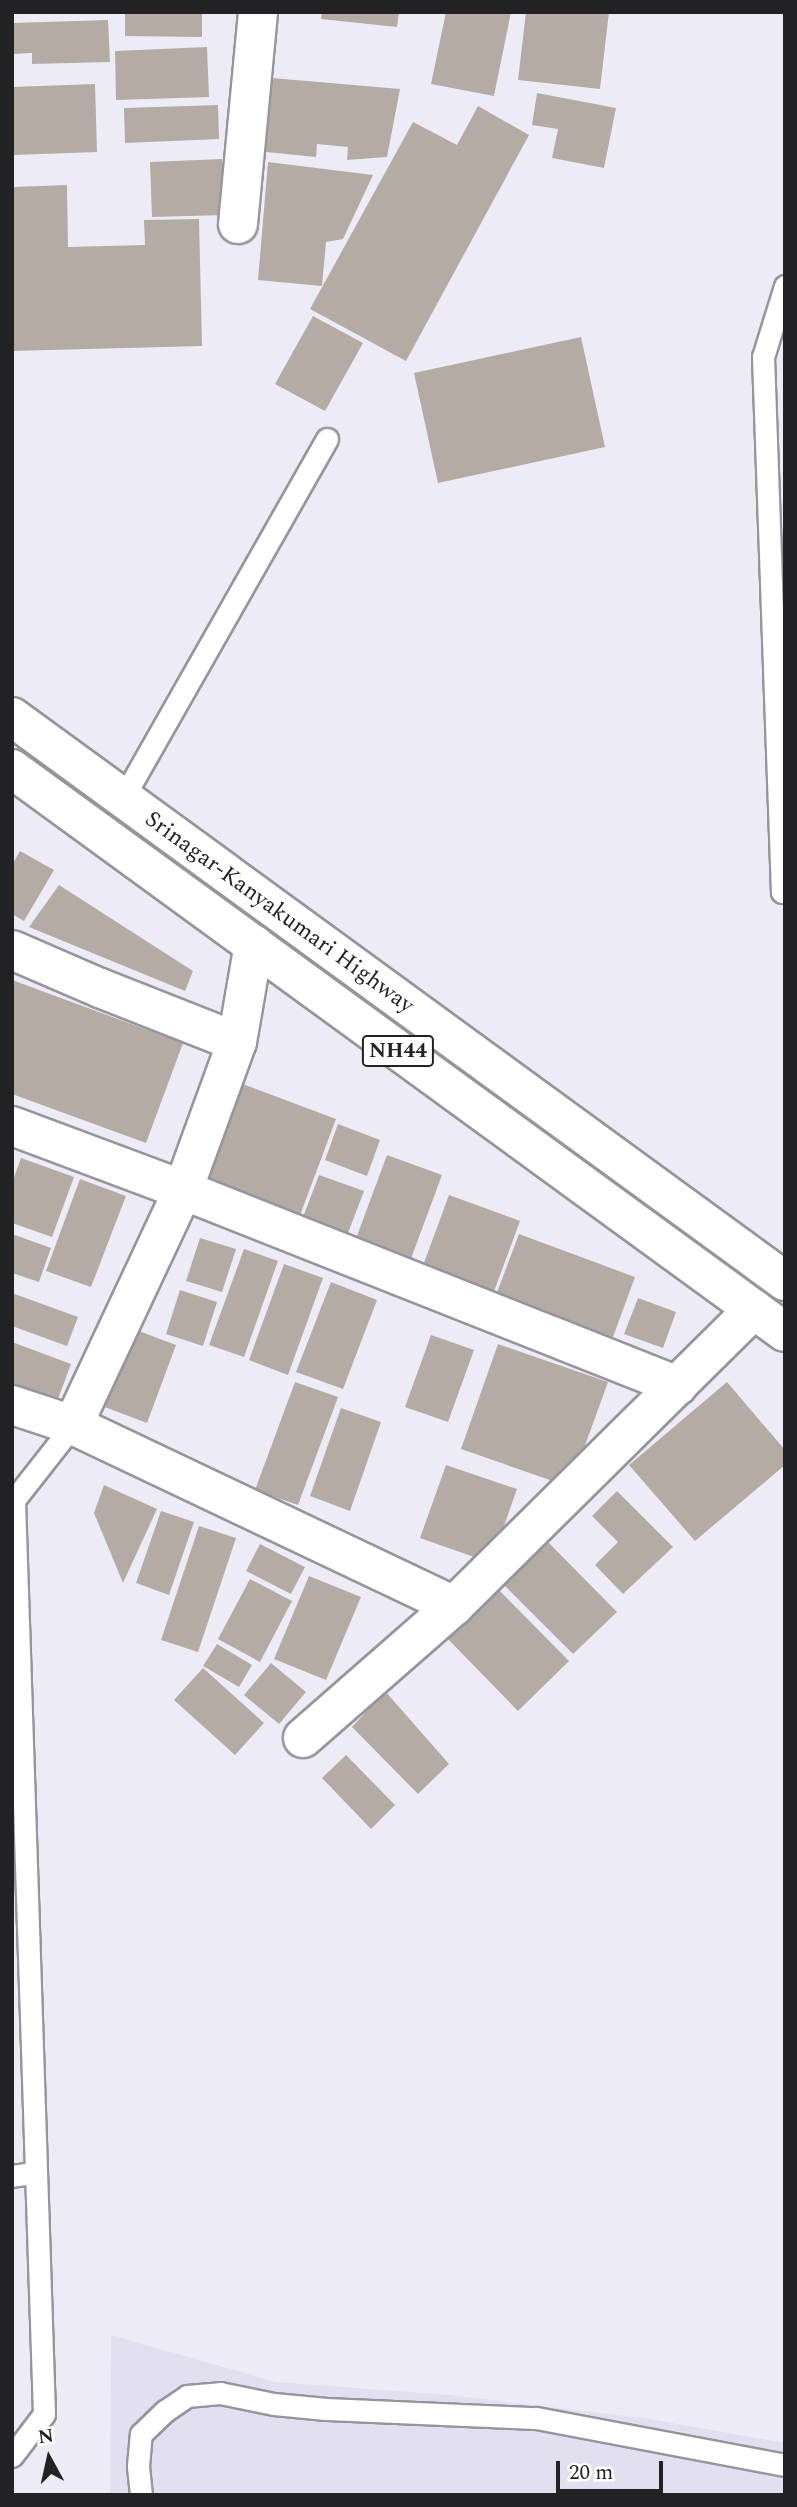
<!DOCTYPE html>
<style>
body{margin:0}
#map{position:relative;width:797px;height:2507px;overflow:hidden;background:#edecf6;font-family:Spectral,serif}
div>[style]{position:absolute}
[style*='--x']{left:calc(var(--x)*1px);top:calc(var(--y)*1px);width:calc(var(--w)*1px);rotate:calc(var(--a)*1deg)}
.built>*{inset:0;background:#e1dff0}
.building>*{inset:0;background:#b5aba5}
.roads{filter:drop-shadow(2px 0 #96959e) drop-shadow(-2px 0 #96959e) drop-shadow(0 2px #96959e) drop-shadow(0 -2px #96959e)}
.lane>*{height:21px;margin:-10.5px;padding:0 10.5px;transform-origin:10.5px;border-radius:10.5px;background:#fff}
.street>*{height:38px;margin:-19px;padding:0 19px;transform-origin:19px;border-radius:19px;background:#fff}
.highway>*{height:38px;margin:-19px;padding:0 19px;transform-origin:19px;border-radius:19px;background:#fff}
span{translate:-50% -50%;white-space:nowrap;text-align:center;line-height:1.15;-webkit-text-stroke:5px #fff;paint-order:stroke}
.shield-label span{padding:2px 5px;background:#fff;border:2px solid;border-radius:5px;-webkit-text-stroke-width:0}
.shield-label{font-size:21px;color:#222225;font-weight:700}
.street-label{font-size:23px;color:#222225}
.frame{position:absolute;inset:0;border:14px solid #222225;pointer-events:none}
.north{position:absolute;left:14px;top:2423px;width:70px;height:70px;-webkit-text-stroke:5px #fff;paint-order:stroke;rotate:352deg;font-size:19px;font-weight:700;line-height:28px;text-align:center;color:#222225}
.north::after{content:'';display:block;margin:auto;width:24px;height:32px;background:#222225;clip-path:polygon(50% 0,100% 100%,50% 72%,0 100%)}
.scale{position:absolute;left:556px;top:2461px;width:107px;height:32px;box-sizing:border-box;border:4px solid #222225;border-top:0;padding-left:9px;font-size:21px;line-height:24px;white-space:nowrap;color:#222225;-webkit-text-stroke:5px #fff;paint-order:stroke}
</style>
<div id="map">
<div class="built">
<div style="clip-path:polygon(111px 2335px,276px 2382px,449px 2395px,643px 2418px,785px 2443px,785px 2495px,110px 2495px)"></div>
</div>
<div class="building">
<div style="clip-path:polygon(125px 12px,202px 12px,202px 37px,125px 36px)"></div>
<div style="clip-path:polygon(322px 12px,399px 12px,397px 27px,321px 19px)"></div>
<div style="clip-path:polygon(446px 12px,511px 12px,494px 96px,431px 84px)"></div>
<div style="clip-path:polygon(526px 12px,609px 12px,600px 89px,518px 80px)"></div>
<div style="clip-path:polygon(108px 20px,110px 62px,32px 64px,32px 53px,12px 54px,12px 23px)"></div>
<div style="clip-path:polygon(207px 47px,209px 97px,116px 100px,115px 51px)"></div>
<div style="clip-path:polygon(272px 78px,400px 89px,387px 157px,347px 160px,348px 147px,317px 144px,316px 157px,266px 152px)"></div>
<div style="clip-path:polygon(95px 84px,97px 152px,13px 155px,12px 87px)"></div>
<div style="clip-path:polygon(537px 93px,616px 108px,604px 168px,552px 158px,558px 129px,532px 125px)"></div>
<div style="clip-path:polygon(218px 105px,219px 139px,125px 143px,124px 108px)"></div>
<div style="clip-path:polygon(478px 106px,529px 135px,406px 361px,310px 309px,413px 122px,457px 145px)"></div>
<div style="clip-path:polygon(222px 159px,224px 215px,152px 217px,150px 162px)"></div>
<div style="clip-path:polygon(268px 162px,373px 175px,343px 239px,326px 242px,322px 286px,258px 280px)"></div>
<div style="clip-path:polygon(67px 185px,68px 247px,145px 245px,144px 220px,199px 219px,202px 346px,12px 351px,12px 187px)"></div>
<div style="clip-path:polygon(313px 316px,363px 343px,325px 411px,275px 384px)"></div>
<div style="clip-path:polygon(581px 337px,605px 447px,438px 483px,414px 373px)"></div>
<div style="clip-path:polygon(20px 851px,54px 870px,24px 921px,12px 914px,12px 865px)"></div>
<div style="clip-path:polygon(59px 885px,193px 971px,185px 991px,29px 927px)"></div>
<div style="clip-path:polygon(12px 980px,183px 1043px,146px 1143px,12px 1094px)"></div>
<div style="clip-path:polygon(237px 1082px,336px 1119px,296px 1226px,197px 1189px)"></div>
<div style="clip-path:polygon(338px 1124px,380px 1140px,367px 1176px,325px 1160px)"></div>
<div style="clip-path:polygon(387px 1155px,442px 1175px,409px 1264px,354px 1244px)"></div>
<div style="clip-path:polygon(21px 1158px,74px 1177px,52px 1237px,12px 1223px,12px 1183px)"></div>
<div style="clip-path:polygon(319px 1175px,364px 1191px,345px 1241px,300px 1225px)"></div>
<div style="clip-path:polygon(80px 1179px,126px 1196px,91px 1287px,46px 1271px)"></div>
<div style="clip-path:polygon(449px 1195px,520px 1221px,492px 1297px,421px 1271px)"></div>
<div style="clip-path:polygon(12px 1234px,51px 1248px,39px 1282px,12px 1273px)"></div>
<div style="clip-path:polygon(519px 1234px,635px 1277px,613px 1337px,496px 1295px)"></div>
<div style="clip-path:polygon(200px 1238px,236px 1249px,222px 1292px,186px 1281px)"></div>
<div style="clip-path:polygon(244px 1249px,278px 1261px,244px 1357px,209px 1345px)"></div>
<div style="clip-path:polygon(284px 1264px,323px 1278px,288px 1375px,249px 1360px)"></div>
<div style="clip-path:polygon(331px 1282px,377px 1300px,343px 1389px,296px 1372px)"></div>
<div style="clip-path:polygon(180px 1290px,217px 1302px,203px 1346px,166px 1334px)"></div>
<div style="clip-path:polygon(12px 1293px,78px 1317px,67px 1346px,12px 1326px)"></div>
<div style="clip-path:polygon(638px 1298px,676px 1312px,663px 1348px,624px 1334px)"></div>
<div style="clip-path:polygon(131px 1328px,176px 1345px,147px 1423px,102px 1406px)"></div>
<div style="clip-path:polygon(431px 1335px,474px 1350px,448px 1422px,405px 1407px)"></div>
<div style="clip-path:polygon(12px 1342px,71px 1364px,52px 1415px,12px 1400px)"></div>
<div style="clip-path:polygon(498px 1344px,608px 1382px,570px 1487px,461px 1449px)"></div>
<div style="clip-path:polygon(295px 1382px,338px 1397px,298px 1505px,255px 1490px)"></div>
<div style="clip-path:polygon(727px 1382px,785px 1450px,785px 1465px,695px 1541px,629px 1465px)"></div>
<div style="clip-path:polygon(341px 1408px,381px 1422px,350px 1511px,310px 1496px)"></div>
<div style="clip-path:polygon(446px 1465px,517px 1489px,491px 1563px,420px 1538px)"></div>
<div style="clip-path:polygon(104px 1485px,157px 1509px,123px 1583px,94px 1513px)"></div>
<div style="clip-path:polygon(617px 1491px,673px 1547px,623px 1594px,595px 1565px,618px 1542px,592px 1516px)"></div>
<div style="clip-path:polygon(161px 1511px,194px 1522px,169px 1595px,136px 1583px)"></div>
<div style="clip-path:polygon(199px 1526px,236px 1538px,198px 1652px,161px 1640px)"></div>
<div style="clip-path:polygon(547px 1541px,617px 1612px,573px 1654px,503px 1584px)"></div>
<div style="clip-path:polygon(260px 1544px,305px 1567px,291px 1594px,246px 1571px)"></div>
<div style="clip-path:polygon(309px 1576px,361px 1597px,326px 1680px,274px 1659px)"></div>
<div style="clip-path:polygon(250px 1579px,292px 1601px,260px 1662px,218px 1639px)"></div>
<div style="clip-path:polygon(496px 1587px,569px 1661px,518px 1711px,445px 1636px)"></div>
<div style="clip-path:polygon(217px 1644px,252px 1665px,239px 1687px,203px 1666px)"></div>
<div style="clip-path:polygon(271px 1663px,306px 1692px,279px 1724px,244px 1695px)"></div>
<div style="clip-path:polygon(203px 1668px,264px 1723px,235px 1755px,174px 1700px)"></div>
<div style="clip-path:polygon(385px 1691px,449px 1764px,418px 1794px,352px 1727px)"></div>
<div style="clip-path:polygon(346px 1755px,395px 1805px,371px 1829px,322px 1778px)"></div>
</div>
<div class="roads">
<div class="lane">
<div style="--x:785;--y:286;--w:74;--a:107.2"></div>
<div style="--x:763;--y:357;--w:535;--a:87.97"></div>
<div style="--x:782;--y:892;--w:3;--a:-18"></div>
<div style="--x:123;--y:798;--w:413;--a:-60.4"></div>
<div style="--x:12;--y:2176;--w:22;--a:-8"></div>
<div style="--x:12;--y:2456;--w:53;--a:-52.7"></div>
<div style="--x:44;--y:2414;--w:914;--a:-91.88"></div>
<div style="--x:14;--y:1500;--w:95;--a:-51.8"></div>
<div style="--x:141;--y:2495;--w:29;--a:-96"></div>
<div style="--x:138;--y:2466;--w:32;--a:-85"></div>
<div style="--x:141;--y:2434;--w:33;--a:-44"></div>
<div style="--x:165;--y:2411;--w:27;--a:-34"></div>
<div style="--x:187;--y:2396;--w:33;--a:-5"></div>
<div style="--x:220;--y:2393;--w:55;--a:11.5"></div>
<div style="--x:274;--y:2404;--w:52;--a:5.5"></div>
<div style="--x:326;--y:2409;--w:210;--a:2.5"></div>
<div style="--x:536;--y:2418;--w:253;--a:10.7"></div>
</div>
<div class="street">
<div style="--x:238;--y:224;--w:213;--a:-84.6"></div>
<div style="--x:12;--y:950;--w:96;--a:23.4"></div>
<div style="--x:100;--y:988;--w:147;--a:21.5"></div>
<div style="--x:237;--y:1042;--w:99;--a:-80.2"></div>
<div style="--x:12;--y:1126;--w:183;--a:20.5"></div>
<div style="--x:183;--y:1190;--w:158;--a:-70"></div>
<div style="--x:12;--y:1405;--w:64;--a:18.2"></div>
<div style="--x:73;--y:1425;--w:422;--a:25.4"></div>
<div style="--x:73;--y:1425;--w:259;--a:-64.9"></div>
<div style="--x:183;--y:1190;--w:532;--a:21.6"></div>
<div style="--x:303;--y:1738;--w:201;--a:-41.2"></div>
<div style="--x:454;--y:1606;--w:422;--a:-44.7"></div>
</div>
<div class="highway">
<div style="--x:12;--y:717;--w:957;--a:36.12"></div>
<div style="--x:12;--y:769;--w:956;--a:36.07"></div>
</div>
</div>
<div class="shield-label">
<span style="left:398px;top:1051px">NH44</span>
</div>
<div class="street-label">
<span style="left:279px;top:913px;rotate:36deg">Srinagar-Kanyakumari Highway</span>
</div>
<div class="frame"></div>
<div class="north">N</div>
<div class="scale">20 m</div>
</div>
